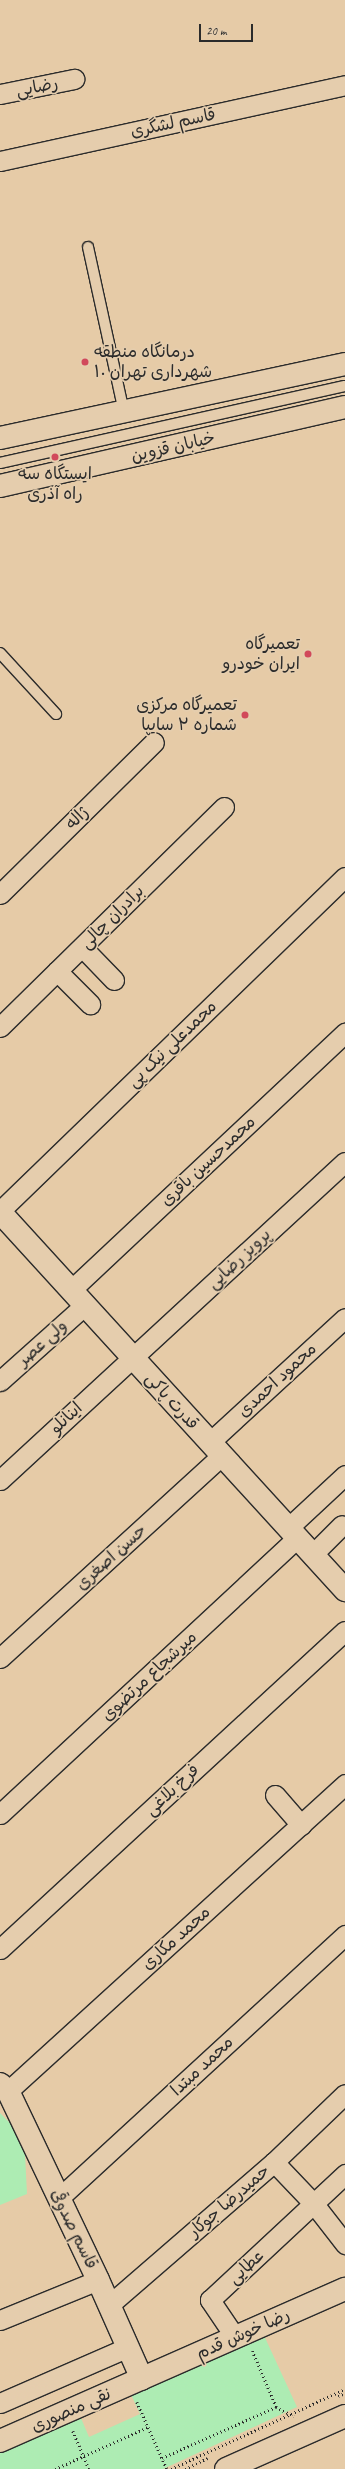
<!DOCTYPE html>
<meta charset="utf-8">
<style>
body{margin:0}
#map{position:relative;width:345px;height:2469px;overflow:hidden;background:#e6cba7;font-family:Caveat,"Playpen Sans Arabic",sans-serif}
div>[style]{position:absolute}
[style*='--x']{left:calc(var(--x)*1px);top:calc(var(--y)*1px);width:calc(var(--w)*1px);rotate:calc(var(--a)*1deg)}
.green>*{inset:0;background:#adecb3}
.path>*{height:2.5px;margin-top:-1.25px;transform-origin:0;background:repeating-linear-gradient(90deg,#2b2b2b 0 1px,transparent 0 4px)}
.roads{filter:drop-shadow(1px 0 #2b2b2b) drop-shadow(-1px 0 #2b2b2b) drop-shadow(0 1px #2b2b2b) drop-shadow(0 -1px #2b2b2b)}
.lane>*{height:10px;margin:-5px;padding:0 5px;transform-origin:5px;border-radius:5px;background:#e5cdad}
.street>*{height:19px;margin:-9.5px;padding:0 9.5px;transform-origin:9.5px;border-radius:9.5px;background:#e5cdad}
.secondary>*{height:22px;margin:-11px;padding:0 11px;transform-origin:11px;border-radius:11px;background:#e5cdad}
.primary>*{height:22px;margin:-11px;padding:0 11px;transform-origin:11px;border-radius:11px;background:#e5cdad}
.path-bridge>*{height:2.5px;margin-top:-1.25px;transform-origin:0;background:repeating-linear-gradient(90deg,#2b2b2b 0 1px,transparent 0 4px)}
.dots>*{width:11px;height:11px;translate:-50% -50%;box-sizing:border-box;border:2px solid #e5cdad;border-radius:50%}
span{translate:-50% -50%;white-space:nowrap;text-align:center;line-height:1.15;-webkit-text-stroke:3.5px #e5cdad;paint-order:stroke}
.street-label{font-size:17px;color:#2b2b2b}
.poi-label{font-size:17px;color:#2b2b2b}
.left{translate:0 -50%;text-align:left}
.right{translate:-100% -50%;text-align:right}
.scale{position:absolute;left:199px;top:24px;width:54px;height:18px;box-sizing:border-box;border:2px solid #2b2b2b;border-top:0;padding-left:5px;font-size:12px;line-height:14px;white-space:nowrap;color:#2b2b2b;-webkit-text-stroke:3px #e5cdad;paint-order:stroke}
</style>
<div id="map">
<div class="green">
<div style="clip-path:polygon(0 2113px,14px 2127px,25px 2154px,27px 2194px,0 2205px)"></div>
<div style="clip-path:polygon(261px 2329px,297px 2407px,163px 2469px,0 2469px,0 2446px,78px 2411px,89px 2437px,140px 2414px,128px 2388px)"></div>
</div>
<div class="path">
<div style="--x:338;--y:2396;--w:8;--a:-23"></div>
<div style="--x:137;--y:2402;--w:73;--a:65.9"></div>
<div style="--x:276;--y:2407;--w:20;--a:27"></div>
<div style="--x:73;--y:2431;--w:41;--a:67.2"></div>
<div style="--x:162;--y:2458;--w:125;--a:-24.1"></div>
<div style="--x:276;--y:2407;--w:61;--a:-113.2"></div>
<div style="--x:55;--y:2469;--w:102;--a:-24.3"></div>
<div style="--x:185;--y:2469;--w:25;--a:-26"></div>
</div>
<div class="roads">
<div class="lane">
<div style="--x:88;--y:247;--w:169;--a:77.7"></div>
<div style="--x:0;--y:463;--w:353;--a:-12.6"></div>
<div style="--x:0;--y:653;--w:83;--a:47.4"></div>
</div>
<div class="street">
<div style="--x:0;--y:94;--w:76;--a:-11.5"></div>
<div style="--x:0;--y:161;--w:353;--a:-12.4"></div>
<div style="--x:0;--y:894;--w:216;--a:-44.6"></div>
<div style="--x:82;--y:947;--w:46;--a:45.9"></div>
<div style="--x:57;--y:971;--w:47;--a:45"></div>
<div style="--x:0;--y:1027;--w:314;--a:-44.5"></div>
<div style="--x:0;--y:1211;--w:480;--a:-44.1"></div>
<div style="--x:71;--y:1290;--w:376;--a:-43.2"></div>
<div style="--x:0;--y:1381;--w:114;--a:-41.8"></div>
<div style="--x:210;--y:1442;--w:183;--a:-42.6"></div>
<div style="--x:0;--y:1480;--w:469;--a:-42.7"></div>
<div style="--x:288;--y:1528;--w:78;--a:-42.9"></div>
<div style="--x:312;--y:1555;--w:42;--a:-45"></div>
<div style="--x:0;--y:1658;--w:301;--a:-42.4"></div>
<div style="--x:275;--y:1795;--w:40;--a:49"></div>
<div style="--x:0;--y:1814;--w:405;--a:-42.9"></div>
<div style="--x:0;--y:1949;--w:469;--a:-42.7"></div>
<div style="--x:8;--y:2091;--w:456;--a:-42.3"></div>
<div style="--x:274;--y:2162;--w:58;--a:46.4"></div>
<div style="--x:314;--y:2204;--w:51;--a:52.2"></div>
<div style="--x:59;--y:2198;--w:389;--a:-42.6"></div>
<div style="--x:109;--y:2305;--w:218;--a:-40.9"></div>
<div style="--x:274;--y:2162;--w:98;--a:-43.8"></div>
<div style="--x:0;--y:2320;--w:106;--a:-22.2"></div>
<div style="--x:235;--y:2337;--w:45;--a:-124"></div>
<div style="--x:210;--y:2300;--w:185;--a:-43"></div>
<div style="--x:0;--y:2403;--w:140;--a:-23.6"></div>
</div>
<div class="secondary">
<div style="--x:0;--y:1212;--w:512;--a:47.61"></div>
<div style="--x:0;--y:2084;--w:11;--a:41"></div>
<div style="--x:8;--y:2091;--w:209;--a:64.5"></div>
<div style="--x:98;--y:2280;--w:108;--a:66"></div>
<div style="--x:0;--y:2441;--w:377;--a:-23.8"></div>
<div style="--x:226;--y:2469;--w:130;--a:-24"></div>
</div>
<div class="primary">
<div style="--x:0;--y:438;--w:353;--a:-12.1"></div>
<div style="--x:0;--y:486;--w:354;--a:-12.9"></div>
</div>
</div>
<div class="path-bridge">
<div style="--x:171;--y:2469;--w:192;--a:-24.7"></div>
</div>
<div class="dots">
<div style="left:85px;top:362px;background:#d1495b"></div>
<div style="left:55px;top:457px;background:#d1495b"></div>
<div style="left:308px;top:654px;background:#d1495b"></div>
<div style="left:245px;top:715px;background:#d1495b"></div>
</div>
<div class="street-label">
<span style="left:37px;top:87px;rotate:-11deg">رضایی</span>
<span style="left:173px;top:123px;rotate:-12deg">قاسم لشگری</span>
<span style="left:173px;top:447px;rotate:-13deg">خیابان قزوین</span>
<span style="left:77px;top:818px;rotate:-45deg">ژاله</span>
<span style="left:112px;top:917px;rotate:-45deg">برادران چالی</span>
<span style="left:172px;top:1044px;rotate:-44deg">محمدعلی نیک پی</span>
<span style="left:208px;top:1161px;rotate:-43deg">محمدحسین باقری</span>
<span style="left:239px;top:1259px;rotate:-43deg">پرویز رضایی</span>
<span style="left:42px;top:1343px;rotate:-42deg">ولی عصر</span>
<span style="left:277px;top:1380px;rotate:-43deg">محمود احمدی</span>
<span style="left:172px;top:1401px;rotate:48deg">قدرت پاکی</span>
<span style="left:66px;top:1418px;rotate:-43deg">اینانلو</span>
<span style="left:111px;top:1557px;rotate:-42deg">حسن اصغری</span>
<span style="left:149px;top:1676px;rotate:-43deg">میرشجاع مرتضوی</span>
<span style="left:172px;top:1790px;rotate:-43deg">فرخ بلاغی</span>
<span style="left:176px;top:1938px;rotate:-42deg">محمد مکاری</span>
<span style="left:202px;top:2066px;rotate:-43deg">محمد مبتدا</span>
<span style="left:229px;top:2201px;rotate:-41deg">حمیدرضا جوکار</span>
<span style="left:74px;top:2229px;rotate:64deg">قاسم صدوقی</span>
<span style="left:246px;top:2267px;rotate:-43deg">عطایی</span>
<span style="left:243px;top:2334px;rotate:-24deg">رضا خوش قدم</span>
<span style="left:71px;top:2410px;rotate:-24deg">نقی منصوری</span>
</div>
<div class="poi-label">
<span class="left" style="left:94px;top:362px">درمانگاه منطقه<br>۱۰ شهرداری تهران</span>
<span style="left:55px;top:484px">ایستگاه سه<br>راه آذری</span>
<span class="right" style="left:300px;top:654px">تعمیرگاه<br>ایران خودرو</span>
<span class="right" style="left:237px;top:715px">تعمیرگاه مرکزی<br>شماره ۲ سایپا</span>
</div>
<div class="scale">20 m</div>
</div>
